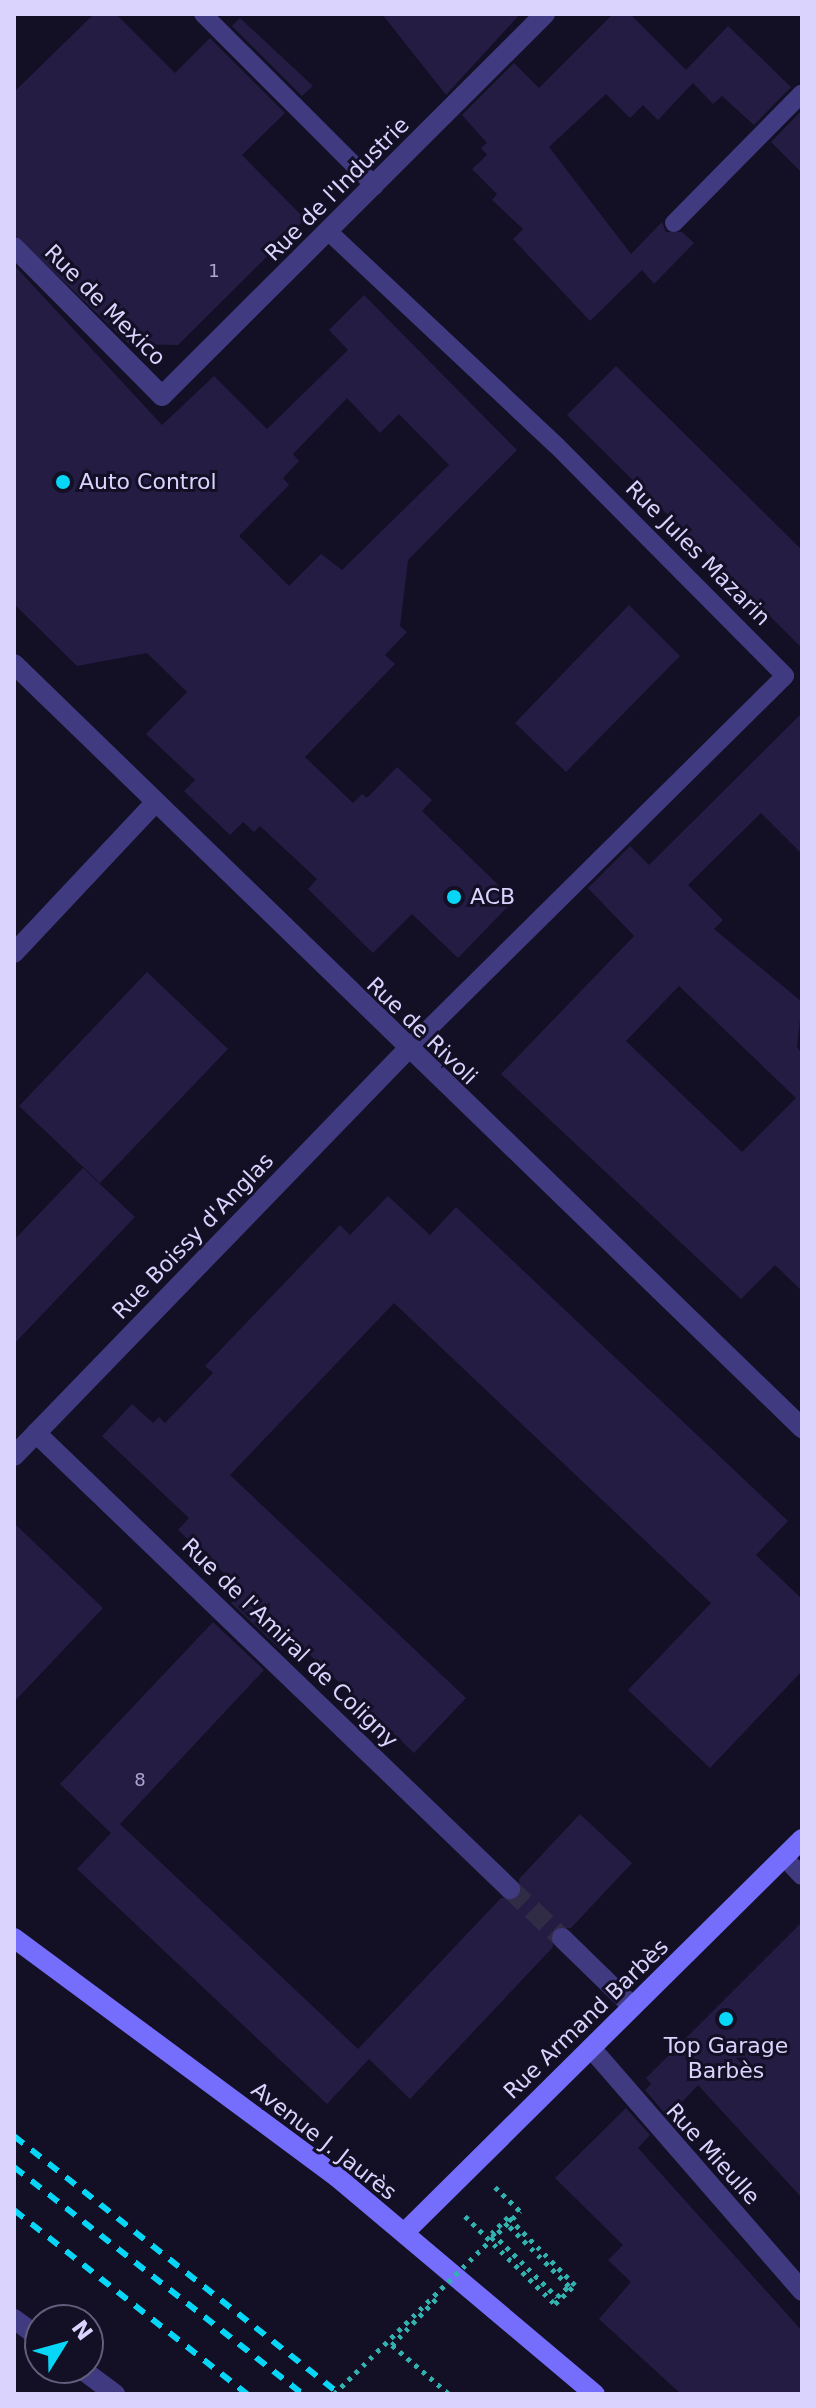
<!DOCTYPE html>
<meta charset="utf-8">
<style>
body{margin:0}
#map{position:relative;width:816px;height:2408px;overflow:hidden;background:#130f24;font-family:"DejaVu Sans",sans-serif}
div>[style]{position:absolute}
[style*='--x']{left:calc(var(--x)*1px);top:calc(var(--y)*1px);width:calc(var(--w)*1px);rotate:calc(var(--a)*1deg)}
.building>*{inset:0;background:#251c44}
.street-tunnel>*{height:20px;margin-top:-10px;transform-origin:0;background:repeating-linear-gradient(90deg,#312c45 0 20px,transparent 0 30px)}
.path>*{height:5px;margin-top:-2.5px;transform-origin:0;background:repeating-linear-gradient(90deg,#32b2af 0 4px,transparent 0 10px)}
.lane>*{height:18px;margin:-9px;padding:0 9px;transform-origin:9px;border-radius:9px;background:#403b81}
.street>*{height:20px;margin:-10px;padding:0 10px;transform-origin:10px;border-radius:10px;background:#403b81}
.secondary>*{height:20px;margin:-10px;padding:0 10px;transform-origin:10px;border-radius:10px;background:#756dfb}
.rail>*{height:6px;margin-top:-3px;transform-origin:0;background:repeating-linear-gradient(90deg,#07d6f6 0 12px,transparent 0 22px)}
.path-bridge>*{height:5px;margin-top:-2.5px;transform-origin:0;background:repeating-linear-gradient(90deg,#32b2af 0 4px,transparent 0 10px)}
.dots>*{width:22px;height:22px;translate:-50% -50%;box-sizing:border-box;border:4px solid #130f24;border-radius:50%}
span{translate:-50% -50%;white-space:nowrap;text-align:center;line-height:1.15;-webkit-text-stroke:6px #130f24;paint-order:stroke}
.number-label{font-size:18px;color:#aca5d0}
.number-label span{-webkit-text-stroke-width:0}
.street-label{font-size:22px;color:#d9d3fe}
.poi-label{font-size:22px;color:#d9d3fe}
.left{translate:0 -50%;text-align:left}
.frame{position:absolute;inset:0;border:16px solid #d9d3fe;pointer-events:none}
.north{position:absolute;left:24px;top:2304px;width:80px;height:80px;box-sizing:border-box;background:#130f24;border:2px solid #625d7b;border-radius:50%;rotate:53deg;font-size:22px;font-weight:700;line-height:32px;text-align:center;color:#d9d3fe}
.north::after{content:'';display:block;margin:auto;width:28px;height:36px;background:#07d6f6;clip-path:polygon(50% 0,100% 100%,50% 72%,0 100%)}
</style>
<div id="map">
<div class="building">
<div style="clip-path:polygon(94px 14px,116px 14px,175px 73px,210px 38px,285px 113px,242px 155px,305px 219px,178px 345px,129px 344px,14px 234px,14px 92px)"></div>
<div style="clip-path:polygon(382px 14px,520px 14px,446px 95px)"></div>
<div style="clip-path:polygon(613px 14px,630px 14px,686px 70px,728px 26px,791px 87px,754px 125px,722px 96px,713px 104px,693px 83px,658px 120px,643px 105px,630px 118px,606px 94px,549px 147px,631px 254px,662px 222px,666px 232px,682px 232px,694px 243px,654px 284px,642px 270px,590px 321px,513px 239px,523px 229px,492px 200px,497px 194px,472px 169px,487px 155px,481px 148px,487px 143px,462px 115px,514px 63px,539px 88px)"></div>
<div style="clip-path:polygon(240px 18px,313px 86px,302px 96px,232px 26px)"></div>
<div style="clip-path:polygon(802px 110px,802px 173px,771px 142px)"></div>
<div style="clip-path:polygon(evenodd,14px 265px,162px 425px,214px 376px,267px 429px,348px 350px,329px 330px,364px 295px,517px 450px,408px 560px,400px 626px,407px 632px,385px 655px,395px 664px,305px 757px,353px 803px,362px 794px,367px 798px,397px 767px,432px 800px,422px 811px,514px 900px,458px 958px,412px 914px,373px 953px,308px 889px,317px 879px,260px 826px,254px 832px,243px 822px,230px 835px,184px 791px,195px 780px,146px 734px,187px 692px,147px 653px,77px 666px,14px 604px,14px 265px,347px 398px,380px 433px,399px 414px,449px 465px,342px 570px,321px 554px,289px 586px,239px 536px,289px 485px,283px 478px,299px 461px,293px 454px,347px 398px)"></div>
<div style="clip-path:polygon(616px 366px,802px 550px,802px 648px,567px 415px)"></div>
<div style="clip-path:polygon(629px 605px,680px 656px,566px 772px,515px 723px)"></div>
<div style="clip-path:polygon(evenodd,802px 713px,802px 854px,761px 813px,688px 885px,723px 920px,714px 929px,802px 1002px,797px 1047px,802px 1054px,802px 1291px,775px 1265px,741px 1299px,501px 1074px,634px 936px,588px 888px,630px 846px,649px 865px,802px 713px,679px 986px,796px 1098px,742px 1152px,626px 1041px,679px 986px)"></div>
<div style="clip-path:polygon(147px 972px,228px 1049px,100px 1183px,19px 1106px)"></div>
<div style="clip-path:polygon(83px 1168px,135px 1217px,14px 1344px,14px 1240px)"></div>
<div style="clip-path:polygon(388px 1196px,430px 1235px,456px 1207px,788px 1521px,756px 1555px,802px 1599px,802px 1671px,710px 1768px,628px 1690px,711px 1603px,394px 1303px,230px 1475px,466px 1698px,414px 1753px,293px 1639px,282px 1651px,231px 1603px,243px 1591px,178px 1530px,189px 1518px,102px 1436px,132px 1404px,153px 1423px,159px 1417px,165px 1423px,213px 1373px,205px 1366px,340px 1225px,350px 1235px)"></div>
<div style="clip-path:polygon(14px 1523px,103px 1608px,14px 1702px)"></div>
<div style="clip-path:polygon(213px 1622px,264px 1670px,120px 1824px,358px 2049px,501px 1898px,520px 1897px,519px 1879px,580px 1814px,632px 1863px,571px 1928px,552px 1930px,553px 1947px,410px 2099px,369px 2059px,327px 2104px,77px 1869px,111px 1833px,60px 1784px)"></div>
<div style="clip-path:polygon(802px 1922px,802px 2198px,698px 2085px,668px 2117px,645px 2090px,651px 2084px,646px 2078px)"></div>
<div style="clip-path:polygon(626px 2108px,650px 2135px,638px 2148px,802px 2331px,802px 2394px,681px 2394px,599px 2319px,631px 2282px,608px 2260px,623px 2245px,555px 2178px)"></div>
</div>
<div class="street-tunnel">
<div style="--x:510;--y:1889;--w:71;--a:43.3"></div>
</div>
<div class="path">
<div style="--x:495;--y:2187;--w:35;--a:44"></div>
<div style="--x:465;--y:2216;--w:126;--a:44.4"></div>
<div style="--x:555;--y:2304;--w:28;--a:-44"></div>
<div style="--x:575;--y:2285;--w:95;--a:-134.6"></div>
<div style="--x:508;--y:2217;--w:23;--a:135"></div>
<div style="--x:492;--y:2233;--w:91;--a:44.6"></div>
<div style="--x:557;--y:2297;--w:16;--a:-43"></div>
<div style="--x:569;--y:2286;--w:88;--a:-135"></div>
<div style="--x:436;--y:2299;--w:64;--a:133.7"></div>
<div style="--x:392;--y:2345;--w:75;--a:40.7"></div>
</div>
<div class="lane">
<div style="--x:203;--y:14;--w:243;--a:45"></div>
<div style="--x:674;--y:223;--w:182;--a:-45.4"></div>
<div style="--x:329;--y:232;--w:311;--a:43.2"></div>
<div style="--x:556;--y:445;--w:325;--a:45.2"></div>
<div style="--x:785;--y:676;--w:532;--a:135.3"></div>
<div style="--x:784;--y:1857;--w:26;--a:47"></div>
</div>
<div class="street">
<div style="--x:14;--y:247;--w:210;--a:45.2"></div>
<div style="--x:162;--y:396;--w:541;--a:-44.93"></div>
<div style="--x:14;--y:664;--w:1098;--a:44.11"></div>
<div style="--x:14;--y:953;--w:203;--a:-46.8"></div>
<div style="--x:36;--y:1433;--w:658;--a:43.89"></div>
<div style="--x:14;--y:1456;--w:565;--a:-45.93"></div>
<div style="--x:562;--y:1938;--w:98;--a:44.2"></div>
<div style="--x:591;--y:2048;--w:322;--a:49"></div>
<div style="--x:14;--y:2319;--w:32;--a:36"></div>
<div style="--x:80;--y:2368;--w:44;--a:36.6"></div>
</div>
<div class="secondary">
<div style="--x:14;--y:1938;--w:402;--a:36.5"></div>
<div style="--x:337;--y:2177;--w:337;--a:40.1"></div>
<div style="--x:404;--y:2233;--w:560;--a:-44.71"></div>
</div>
<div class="rail">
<div style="--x:14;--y:2136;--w:416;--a:38.4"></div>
<div style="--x:14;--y:2167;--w:367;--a:38.2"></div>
<div style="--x:14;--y:2210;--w:297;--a:38.3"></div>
</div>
<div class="path-bridge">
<div style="--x:334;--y:2394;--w:261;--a:-44.5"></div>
</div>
<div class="dots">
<div style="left:63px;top:482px;background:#07d6f6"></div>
<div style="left:454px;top:897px;background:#07d6f6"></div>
<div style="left:726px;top:2019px;background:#07d6f6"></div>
</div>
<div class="number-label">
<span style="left:214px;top:271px">1</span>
<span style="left:140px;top:1780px">8</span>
</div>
<div class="street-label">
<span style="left:337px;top:189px;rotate:-45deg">Rue de l'Industrie</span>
<span style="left:105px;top:305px;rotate:45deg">Rue de Mexico</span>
<span style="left:698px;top:553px;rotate:45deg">Rue Jules Mazarin</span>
<span style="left:422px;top:1031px;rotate:44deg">Rue de Rivoli</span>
<span style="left:193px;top:1236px;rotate:-46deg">Rue Boissy d'Anglas</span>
<span style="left:290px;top:1643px;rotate:44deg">Rue de l'Amiral de Coligny</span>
<span style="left:586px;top:2019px;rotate:-44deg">Rue Armand Barbès</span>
<span style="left:324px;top:2141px;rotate:38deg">Avenue J. Jaurès</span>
<span style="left:713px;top:2154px;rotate:48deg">Rue Mieulle</span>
</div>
<div class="poi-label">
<span class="left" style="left:79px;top:482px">Auto Control</span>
<span class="left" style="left:470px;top:897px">ACB</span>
<span style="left:726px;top:2058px">Top Garage<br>Barbès</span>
</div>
<div class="frame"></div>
<div class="north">N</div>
</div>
